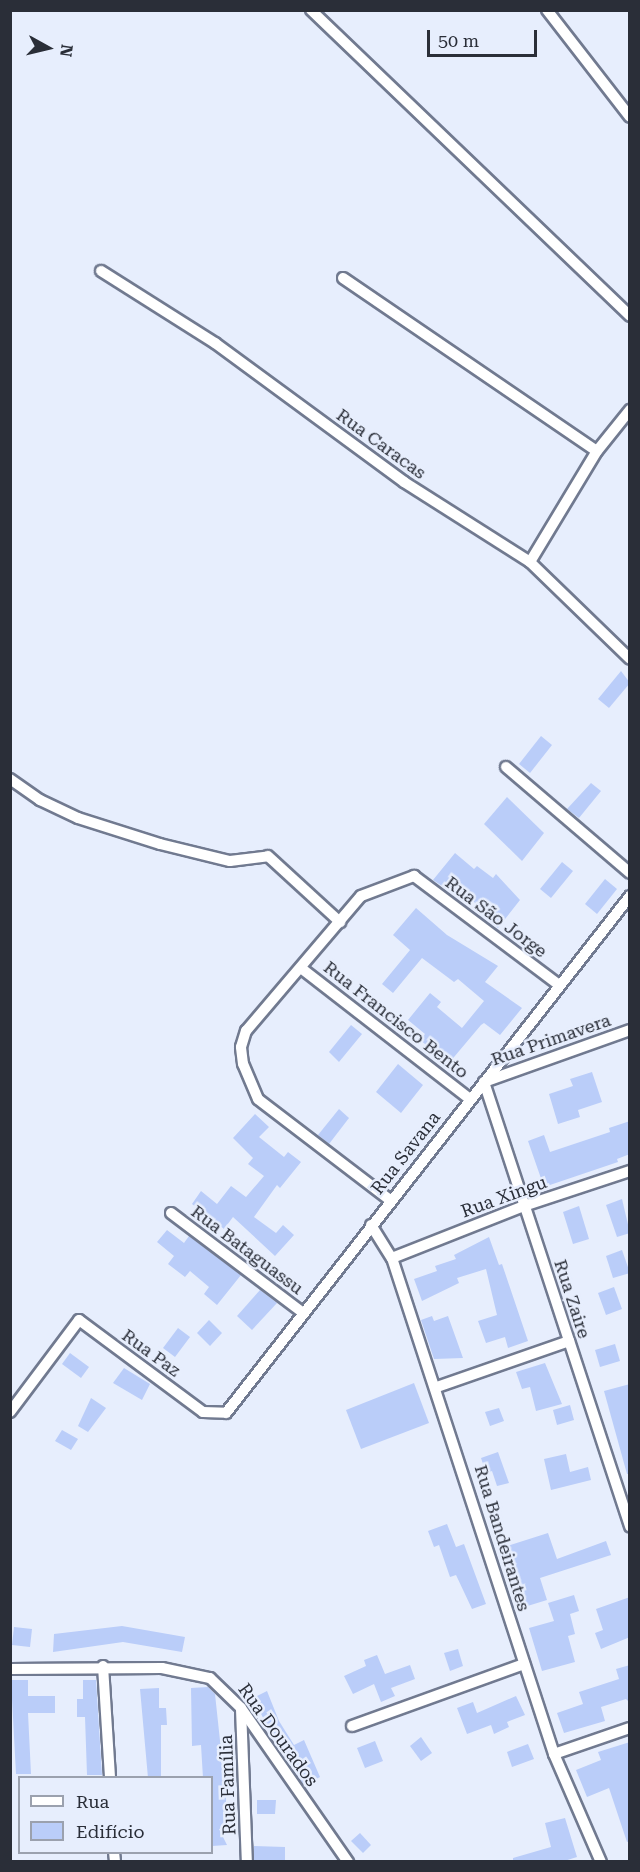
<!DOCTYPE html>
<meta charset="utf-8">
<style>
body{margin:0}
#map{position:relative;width:640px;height:1872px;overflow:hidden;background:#e7eefd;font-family:"Roboto Serif",serif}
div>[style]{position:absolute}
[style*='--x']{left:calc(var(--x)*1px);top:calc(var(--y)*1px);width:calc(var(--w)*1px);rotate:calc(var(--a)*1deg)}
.building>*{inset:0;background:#bacdf9}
.roads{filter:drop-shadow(2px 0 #717a90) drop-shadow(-2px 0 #717a90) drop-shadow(0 2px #717a90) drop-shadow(0 -2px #717a90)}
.minor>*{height:10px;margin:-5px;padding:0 5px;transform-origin:5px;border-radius:5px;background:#fff}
span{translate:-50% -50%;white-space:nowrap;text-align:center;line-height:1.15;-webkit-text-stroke:5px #e7eefd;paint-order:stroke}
.street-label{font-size:18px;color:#2a2e38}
.frame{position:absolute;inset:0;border:12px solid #2a2e38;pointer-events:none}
.legend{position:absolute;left:18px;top:1776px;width:195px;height:78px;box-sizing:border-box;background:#e7eefd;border:2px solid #9ba1ae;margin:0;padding:8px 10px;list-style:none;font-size:18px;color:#2a2e38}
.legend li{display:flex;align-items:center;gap:12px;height:30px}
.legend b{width:30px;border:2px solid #9ba1ae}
.north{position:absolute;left:18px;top:18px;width:60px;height:60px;-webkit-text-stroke:4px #e7eefd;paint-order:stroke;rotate:98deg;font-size:16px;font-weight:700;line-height:24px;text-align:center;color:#2a2e38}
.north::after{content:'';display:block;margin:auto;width:21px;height:27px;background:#2a2e38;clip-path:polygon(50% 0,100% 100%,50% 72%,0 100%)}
.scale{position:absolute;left:427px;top:30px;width:110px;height:27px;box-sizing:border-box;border:3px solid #2a2e38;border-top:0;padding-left:8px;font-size:18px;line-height:21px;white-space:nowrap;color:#2a2e38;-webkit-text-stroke:4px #e7eefd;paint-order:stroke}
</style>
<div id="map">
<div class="building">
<div style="clip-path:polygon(621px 671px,630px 683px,609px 708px,598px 699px)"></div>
<div style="clip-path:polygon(541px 736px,552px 745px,530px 773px,519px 764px)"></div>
<div style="clip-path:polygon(591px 783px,601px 791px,579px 818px,567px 809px)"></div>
<div style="clip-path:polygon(507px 797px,544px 833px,522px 861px,484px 824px)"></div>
<div style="clip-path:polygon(455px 853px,474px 869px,477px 866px,493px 878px,496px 874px,520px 900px,498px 928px,487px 919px,490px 915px,469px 898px,466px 902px,433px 880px)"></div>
<div style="clip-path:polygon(562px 862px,573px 871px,551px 898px,540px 889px)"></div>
<div style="clip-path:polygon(605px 879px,617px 889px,597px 914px,585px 904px)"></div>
<div style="clip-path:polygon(416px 908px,447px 935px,498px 966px,485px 982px,522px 1008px,500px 1035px,484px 1023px,481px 1025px,449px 1063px,420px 1040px,425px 1034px,408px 1020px,430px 993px,441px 1002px,437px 1007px,462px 1028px,484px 1001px,458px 979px,454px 982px,422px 958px,393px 993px,382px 984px,410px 950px,393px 935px)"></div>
<div style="clip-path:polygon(351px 1025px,362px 1034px,339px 1062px,329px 1052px)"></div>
<div style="clip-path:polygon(398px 1064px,423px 1085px,401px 1113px,376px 1092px)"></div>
<div style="clip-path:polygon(592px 1072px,602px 1102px,578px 1110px,580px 1117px,558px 1124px,549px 1094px,573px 1086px,570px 1079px)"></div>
<div style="clip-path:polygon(339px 1109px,349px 1118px,329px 1144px,318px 1135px)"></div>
<div style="clip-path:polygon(255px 1114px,269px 1127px,259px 1137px,284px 1157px,288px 1152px,301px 1162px,280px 1188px,277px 1185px,254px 1217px,276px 1233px,283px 1225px,294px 1235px,275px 1256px,233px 1217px,224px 1229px,192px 1204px,201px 1191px,217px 1204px,231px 1186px,246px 1197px,264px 1176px,248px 1164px,253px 1158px,233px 1138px)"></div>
<div style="clip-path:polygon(630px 1121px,630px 1154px,617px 1159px,618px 1162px,544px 1187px,528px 1141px,544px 1135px,550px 1152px,610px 1132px,609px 1128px)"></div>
<div style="clip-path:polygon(622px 1199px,630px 1233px,617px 1237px,606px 1205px)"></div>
<div style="clip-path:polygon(579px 1206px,589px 1239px,573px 1244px,563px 1212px)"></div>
<div style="clip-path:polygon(167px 1230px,184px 1243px,189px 1236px,241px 1275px,217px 1305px,204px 1294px,209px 1287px,190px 1271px,185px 1277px,168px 1264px,174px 1256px,157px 1242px)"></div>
<div style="clip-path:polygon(489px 1237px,499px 1265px,502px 1264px,528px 1341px,508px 1348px,505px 1337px,486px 1343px,478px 1321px,497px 1315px,486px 1269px,457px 1278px,459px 1283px,422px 1301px,414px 1279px,437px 1271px,435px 1266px,456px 1259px,454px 1255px)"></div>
<div style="clip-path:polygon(622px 1250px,630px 1273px,613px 1278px,606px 1256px)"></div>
<div style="clip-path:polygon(614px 1287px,622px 1309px,606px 1315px,598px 1293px)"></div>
<div style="clip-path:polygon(260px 1290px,277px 1303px,252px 1330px,237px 1316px)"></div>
<div style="clip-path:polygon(432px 1316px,434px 1321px,448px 1316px,463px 1358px,434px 1359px,421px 1320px)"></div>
<div style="clip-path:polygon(209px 1320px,222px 1333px,210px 1346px,197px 1333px)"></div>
<div style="clip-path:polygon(178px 1328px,190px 1337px,175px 1357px,163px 1348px)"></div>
<div style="clip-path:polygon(615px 1344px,620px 1361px,600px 1367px,595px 1350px)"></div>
<div style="clip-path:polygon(70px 1353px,89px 1367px,81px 1378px,62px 1364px)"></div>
<div style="clip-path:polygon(545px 1363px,562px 1404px,536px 1411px,530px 1387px,522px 1389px,516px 1372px)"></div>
<div style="clip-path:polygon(124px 1368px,150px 1384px,142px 1400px,113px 1383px)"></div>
<div style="clip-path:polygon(414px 1383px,429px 1423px,361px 1449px,346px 1410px)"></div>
<div style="clip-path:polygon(630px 1384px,630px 1474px,627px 1474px,604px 1391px)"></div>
<div style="clip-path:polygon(91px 1398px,106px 1408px,88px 1432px,78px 1426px)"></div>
<div style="clip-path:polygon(570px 1405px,574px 1420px,557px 1425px,553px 1410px)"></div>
<div style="clip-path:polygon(499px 1408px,504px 1421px,490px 1426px,485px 1412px)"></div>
<div style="clip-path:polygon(62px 1430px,78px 1439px,71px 1450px,55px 1441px)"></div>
<div style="clip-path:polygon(498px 1452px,509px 1483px,497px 1486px,492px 1471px,486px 1473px,481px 1458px)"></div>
<div style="clip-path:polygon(566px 1454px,570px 1472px,588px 1467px,591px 1480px,551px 1490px,544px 1459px)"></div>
<div style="clip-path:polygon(447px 1524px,456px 1547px,464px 1544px,486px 1604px,472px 1609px,456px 1575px,450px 1577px,439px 1545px,434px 1547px,428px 1531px)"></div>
<div style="clip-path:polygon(548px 1533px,557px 1559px,606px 1541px,611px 1555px,540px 1578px,547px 1600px,521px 1608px,514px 1585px,510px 1586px,501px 1548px)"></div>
<div style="clip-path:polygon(574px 1595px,579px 1611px,570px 1614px,575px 1634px,568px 1636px,575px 1662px,542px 1671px,529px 1628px,554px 1621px,548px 1603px)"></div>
<div style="clip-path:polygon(630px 1597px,630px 1637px,601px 1649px,595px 1633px,603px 1630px,596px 1609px)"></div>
<div style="clip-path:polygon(122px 1626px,185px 1637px,182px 1652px,123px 1642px,53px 1652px,54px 1634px)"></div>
<div style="clip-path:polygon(14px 1627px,32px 1629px,30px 1647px,12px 1645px)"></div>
<div style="clip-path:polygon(458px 1649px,463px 1666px,450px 1671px,444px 1653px)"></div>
<div style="clip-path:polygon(377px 1655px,385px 1674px,410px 1665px,415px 1679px,391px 1688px,395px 1696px,381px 1702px,374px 1684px,353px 1694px,344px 1676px,366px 1666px,364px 1660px)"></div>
<div style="clip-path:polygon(630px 1665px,630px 1703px,626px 1699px,601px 1707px,605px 1721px,564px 1733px,557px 1713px,583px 1704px,579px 1692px,619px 1679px,616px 1669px)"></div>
<div style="clip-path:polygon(11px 1680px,28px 1680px,28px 1696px,55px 1696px,55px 1713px,28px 1713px,31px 1774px,16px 1774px)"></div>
<div style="clip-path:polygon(83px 1680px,96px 1680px,102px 1775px,87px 1775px,85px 1717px,77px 1717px,77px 1699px,83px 1699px)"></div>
<div style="clip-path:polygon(208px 1687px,215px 1694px,221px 1750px,224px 1750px,227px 1827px,219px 1829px,227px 1845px,212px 1846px,212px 1778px,203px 1778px,201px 1745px,192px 1746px,191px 1688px)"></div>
<div style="clip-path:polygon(159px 1688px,159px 1708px,166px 1708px,167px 1725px,161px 1725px,161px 1778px,148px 1778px,140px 1689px)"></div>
<div style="clip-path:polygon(267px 1691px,279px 1721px,294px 1745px,304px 1740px,320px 1777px,304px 1785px,280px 1751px,253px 1698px)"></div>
<div style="clip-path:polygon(516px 1696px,525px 1715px,507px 1722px,509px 1727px,494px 1734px,491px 1725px,467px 1734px,457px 1708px,473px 1702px,477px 1713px)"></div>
<div style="clip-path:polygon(421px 1737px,432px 1753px,421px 1761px,410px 1746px)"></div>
<div style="clip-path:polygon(375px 1741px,383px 1761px,365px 1768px,357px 1748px)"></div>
<div style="clip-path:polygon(630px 1742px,630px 1841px,627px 1842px,609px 1788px,587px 1797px,576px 1770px,601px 1760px,598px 1752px)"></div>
<div style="clip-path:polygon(528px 1744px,534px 1759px,512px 1767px,507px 1752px)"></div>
<div style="clip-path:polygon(257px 1800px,276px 1800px,275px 1814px,257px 1814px)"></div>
<div style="clip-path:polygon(565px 1818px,577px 1857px,561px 1862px,513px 1862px,513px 1858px,551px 1847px,545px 1823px)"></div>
<div style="clip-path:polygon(360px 1833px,371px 1845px,363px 1853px,351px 1841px)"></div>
<div style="clip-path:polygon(254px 1846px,285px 1847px,285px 1862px,254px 1862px)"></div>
</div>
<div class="roads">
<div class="minor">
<div style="--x:311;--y:10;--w:442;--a:43.8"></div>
<div style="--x:547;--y:10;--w:135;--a:52.2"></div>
<div style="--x:101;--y:271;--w:135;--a:32.3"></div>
<div style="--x:215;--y:343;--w:235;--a:36.3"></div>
<div style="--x:404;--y:482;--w:149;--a:32.4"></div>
<div style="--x:530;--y:562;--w:139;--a:44.1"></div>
<div style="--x:343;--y:278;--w:307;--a:34.3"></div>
<div style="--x:530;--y:562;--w:130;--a:-58.9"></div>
<div style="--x:597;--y:451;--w:53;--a:-51.2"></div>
<div style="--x:506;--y:767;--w:163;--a:40.5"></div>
<div style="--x:10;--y:779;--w:37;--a:35"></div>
<div style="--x:40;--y:800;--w:42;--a:25.3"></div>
<div style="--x:78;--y:818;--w:86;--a:17.6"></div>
<div style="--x:160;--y:844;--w:72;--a:13.7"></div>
<div style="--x:230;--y:861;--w:38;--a:-7"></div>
<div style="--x:268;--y:856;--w:98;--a:42.5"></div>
<div style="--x:301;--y:968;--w:214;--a:37.8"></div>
<div style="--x:630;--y:1030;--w:155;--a:160.4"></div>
<div style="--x:484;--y:1082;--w:468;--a:71.8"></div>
<div style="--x:390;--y:1200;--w:166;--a:-142.6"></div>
<div style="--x:258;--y:1099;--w:38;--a:-113"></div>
<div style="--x:243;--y:1064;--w:17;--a:-97"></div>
<div style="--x:241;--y:1047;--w:17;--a:-73"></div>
<div style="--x:246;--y:1031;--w:177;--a:-49.6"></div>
<div style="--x:361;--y:896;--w:57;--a:-20.7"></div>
<div style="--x:414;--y:876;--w:181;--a:36.9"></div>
<div style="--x:171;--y:1213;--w:166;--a:37.1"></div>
<div style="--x:371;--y:1225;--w:39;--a:58"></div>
<div style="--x:392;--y:1258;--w:522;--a:71.91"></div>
<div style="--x:554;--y:1754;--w:118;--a:66.5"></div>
<div style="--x:392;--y:1258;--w:142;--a:-21.5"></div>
<div style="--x:524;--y:1206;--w:112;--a:-18.3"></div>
<div style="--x:437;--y:1387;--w:140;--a:-19.2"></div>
<div style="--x:10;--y:1412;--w:115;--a:-53.1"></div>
<div style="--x:79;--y:1320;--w:154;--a:36.6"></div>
<div style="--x:203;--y:1412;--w:23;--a:2"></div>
<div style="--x:226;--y:1413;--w:656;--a:-51.99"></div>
<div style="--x:103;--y:1666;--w:112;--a:86.4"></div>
<div style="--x:10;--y:1669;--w:152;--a:-0.4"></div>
<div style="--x:162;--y:1668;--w:49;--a:11.8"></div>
<div style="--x:210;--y:1678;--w:43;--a:44.1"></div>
<div style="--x:241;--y:1708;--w:188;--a:55.2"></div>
<div style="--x:241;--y:1709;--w:153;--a:87.8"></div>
<div style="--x:352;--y:1726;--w:183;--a:-19.8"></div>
<div style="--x:554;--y:1754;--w:80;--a:-18.9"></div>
<div style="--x:114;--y:1852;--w:10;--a:84"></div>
</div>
</div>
<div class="street-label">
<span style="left:381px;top:444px;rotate:36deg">Rua Caracas</span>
<span style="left:496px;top:917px;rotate:37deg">Rua São Jorge</span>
<span style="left:396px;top:1020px;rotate:38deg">Rua Francisco Bento</span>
<span style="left:551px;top:1040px;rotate:-19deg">Rua Primavera</span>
<span style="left:406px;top:1153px;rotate:-52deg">Rua Savana</span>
<span style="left:504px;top:1197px;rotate:-20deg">Rua Xingu</span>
<span style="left:247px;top:1250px;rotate:37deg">Rua Bataguassu</span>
<span style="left:572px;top:1299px;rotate:72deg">Rua Zaire</span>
<span style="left:151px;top:1353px;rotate:36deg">Rua Paz</span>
<span style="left:502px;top:1538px;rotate:73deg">Rua Bandeirantes</span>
<span style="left:278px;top:1735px;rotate:54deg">Rua Dourados</span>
<span style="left:228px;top:1785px;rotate:-92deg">Rua Família</span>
</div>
<div class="frame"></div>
<ul class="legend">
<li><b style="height:8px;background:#fff"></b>Rua</li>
<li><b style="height:16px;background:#bacdf9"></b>Edifício</li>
</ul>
<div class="north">N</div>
<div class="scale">50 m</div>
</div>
